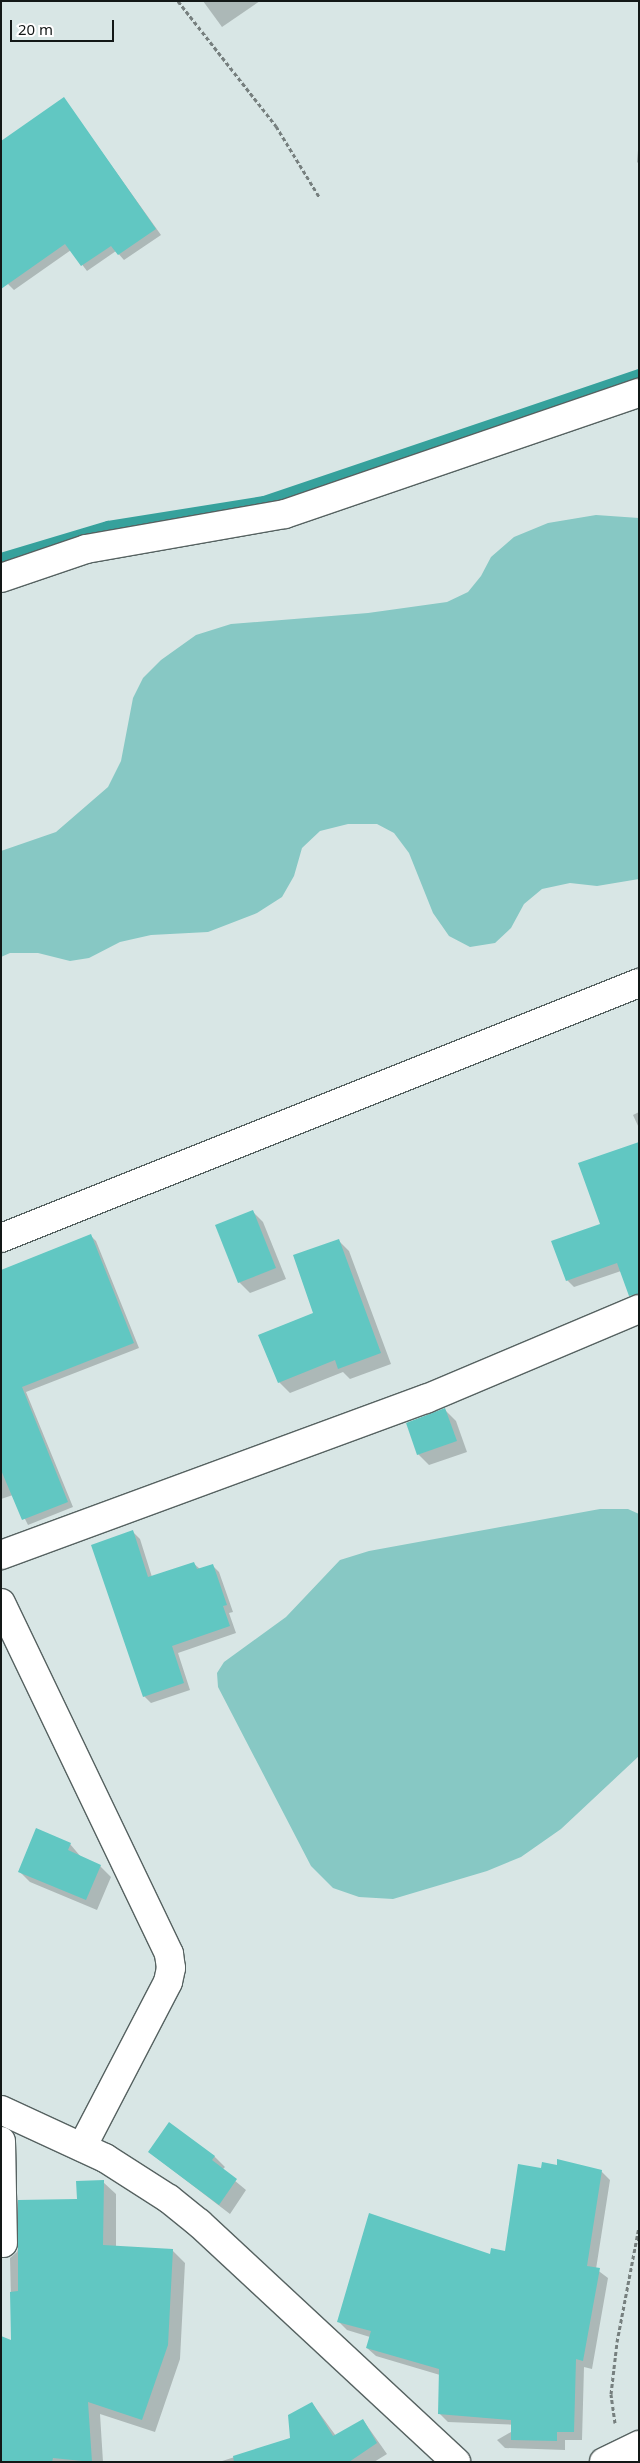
<!DOCTYPE html>
<style>
body{margin:0}
#map{position:relative;width:640px;height:2463px;overflow:hidden;background:#d8e6e5;font-family:"Noto Sans",sans-serif}
div>[style]{position:absolute}
[style*='--x']{left:calc(var(--x)*1px);top:calc(var(--y)*1px);width:calc(var(--w)*1px);rotate:calc(var(--a)*1deg)}
.green>*{inset:0;background:#87c8c4}
.shadow>*{inset:0;background:#0003}
.stream>*{height:10px;margin:-5px;padding:0 5px;transform-origin:5px;border-radius:5px;background:#36a19c}
.building>*{inset:0;background:#61c7c2}
.path>*{height:3px;margin-top:-1.5px;transform-origin:0;background:repeating-linear-gradient(90deg,#767f7e 0 4px,transparent 0 6.5px)}
.roads{filter:drop-shadow(1px 0 #566261) drop-shadow(-1px 0 #566261) drop-shadow(0 1px #566261) drop-shadow(0 -1px #566261)}
.street>*{height:28px;margin:-14px;padding:0 14px;transform-origin:14px;border-radius:14px;background:#fff}
.primary>*{height:28px;margin:-14px;padding:0 14px;transform-origin:14px;border-radius:14px;background:#fff}
span{translate:-50% -50%;white-space:nowrap;text-align:center;line-height:1.15;-webkit-text-stroke:4px #fff;paint-order:stroke}
.frame{position:absolute;inset:0;border:2px solid #131817;pointer-events:none}
.scale{position:absolute;left:10px;top:20px;width:104px;height:22px;box-sizing:border-box;border:2px solid #131817;border-top:0;padding-left:6px;font-size:15px;line-height:18px;white-space:nowrap;color:#131817;-webkit-text-stroke:4px #fff;paint-order:stroke}
</style>
<div id="map">
<div class="green">
<div style="clip-path:polygon(596px 515px,639px 518px,639px 879px,597px 886px,570px 883px,542px 889px,524px 904px,511px 928px,495px 943px,470px 947px,449px 936px,433px 913px,409px 853px,394px 833px,377px 824px,348px 824px,320px 831px,302px 848px,294px 876px,282px 897px,257px 913px,208px 932px,151px 935px,120px 942px,89px 958px,70px 961px,38px 953px,10px 953px,1px 957px,1px 851px,56px 832px,108px 787px,121px 761px,133px 698px,143px 678px,161px 660px,196px 635px,231px 624px,368px 613px,447px 602px,468px 592px,481px 576px,491px 557px,514px 537px,548px 523px)"></div>
<div style="clip-path:polygon(600px 1509px,628px 1509px,639px 1514px,639px 1756px,561px 1829px,521px 1857px,487px 1871px,393px 1899px,359px 1897px,333px 1888px,311px 1866px,218px 1687px,217px 1673px,224px 1662px,286px 1617px,340px 1560px,369px 1551px)"></div>
</div>
<div class="shadow">
<div style="clip-path:polygon(203px 1px,260px 1px,222px 27px)"></div>
<div style="clip-path:polygon(64px 99px,161px 235px,124px 260px,116px 251px,87px 271px,71px 250px,14px 290px,8px 284px)"></div>
<div style="clip-path:polygon(639px 138px,639px 164px,637px 162px)"></div>
<div style="clip-path:polygon(639px 1112px,639px 1128px,633px 1115px)"></div>
<div style="clip-path:polygon(252px 1211px,263px 1222px,286px 1279px,250px 1293px,239px 1282px)"></div>
<div style="clip-path:polygon(602px 1225px,621px 1271px,574px 1287px,567px 1280px)"></div>
<div style="clip-path:polygon(91px 1236px,96px 1241px,139px 1348px,26px 1392px,73px 1507px,28px 1525px,13px 1495px,1px 1499px,1px 1272px)"></div>
<div style="clip-path:polygon(338px 1240px,349px 1251px,391px 1364px,350px 1379px,343px 1372px,290px 1393px,279px 1382px,315px 1314px)"></div>
<div style="clip-path:polygon(445px 1410px,456px 1421px,467px 1452px,429px 1465px,418px 1454px)"></div>
<div style="clip-path:polygon(133px 1532px,140px 1539px,152px 1577px,193px 1563px,200px 1569px,212px 1565px,219px 1572px,233px 1612px,229px 1613px,236px 1633px,178px 1653px,190px 1690px,151px 1703px,144px 1696px)"></div>
<div style="clip-path:polygon(70px 1844px,81px 1857px,100px 1866px,111px 1877px,97px 1910px,30px 1882px,19px 1871px)"></div>
<div style="clip-path:polygon(149px 2152px,214px 2156px,225px 2167px,222px 2170px,246px 2190px,230px 2214px)"></div>
<div style="clip-path:polygon(542px 2169px,601px 2171px,610px 2180px,596px 2269px,608px 2278px,592px 2369px,584px 2367px,582px 2440px,565px 2440px,565px 2450px,505px 2448px,497px 2440px,523px 2425px,448px 2422px,439px 2413px,440px 2375px,376px 2356px,367px 2348px,370px 2337px,347px 2330px,339px 2322px,491px 2256px,507px 2252px)"></div>
<div style="clip-path:polygon(103px 2182px,116px 2194px,116px 2247px,172px 2250px,185px 2263px,180px 2359px,155px 2432px,100px 2414px,103px 2462px,1px 2462px,12px 2342px,10px 2258px,17px 2252px,20px 2243px)"></div>
<div style="clip-path:polygon(312px 2403px,336px 2436px,363px 2420px,387px 2454px,374px 2462px,219px 2462px,291px 2439px)"></div>
</div>
<div class="stream">
<div style="--x:1;--y:558;--w:112;--a:-16.7"></div>
<div style="--x:108;--y:526;--w:158;--a:-9.1"></div>
<div style="--x:264;--y:501;--w:396;--a:-18.7"></div>
</div>
<div class="building">
<div style="clip-path:polygon(64px 97px,156px 229px,118px 255px,111px 246px,81px 266px,65px 244px,1px 289px,1px 141px)"></div>
<div style="clip-path:polygon(639px 1142px,639px 1294px,629px 1296px,617px 1263px,566px 1281px,551px 1241px,600px 1224px,578px 1163px)"></div>
<div style="clip-path:polygon(253px 1210px,276px 1268px,238px 1283px,215px 1225px)"></div>
<div style="clip-path:polygon(91px 1234px,134px 1343px,22px 1387px,68px 1502px,22px 1520px,1px 1470px,1px 1270px)"></div>
<div style="clip-path:polygon(339px 1239px,381px 1353px,338px 1369px,335px 1360px,278px 1383px,258px 1335px,313px 1313px,293px 1255px)"></div>
<div style="clip-path:polygon(445px 1408px,457px 1441px,417px 1455px,406px 1423px)"></div>
<div style="clip-path:polygon(133px 1530px,148px 1577px,194px 1562px,197px 1569px,213px 1564px,227px 1605px,223px 1606px,230px 1626px,172px 1646px,184px 1683px,143px 1697px,91px 1545px)"></div>
<div style="clip-path:polygon(36px 1828px,71px 1843px,68px 1850px,101px 1865px,86px 1900px,18px 1872px)"></div>
<div style="clip-path:polygon(169px 2122px,215px 2156px,212px 2160px,237px 2179px,219px 2205px,148px 2152px)"></div>
<div style="clip-path:polygon(557px 2159px,602px 2170px,587px 2266px,600px 2268px,583px 2361px,576px 2359px,574px 2432px,557px 2432px,557px 2441px,511px 2440px,511px 2420px,438px 2414px,439px 2369px,366px 2348px,371px 2331px,337px 2322px,369px 2213px,490px 2254px,491px 2248px,505px 2251px,518px 2164px,541px 2168px,542px 2162px,557px 2165px)"></div>
<div style="clip-path:polygon(104px 2180px,103px 2245px,173px 2249px,168px 2345px,142px 2420px,88px 2402px,92px 2462px,53px 2458px,52px 2462px,1px 2462px,1px 2336px,11px 2340px,10px 2292px,18px 2291px,18px 2200px,77px 2199px,76px 2181px)"></div>
<div style="clip-path:polygon(312px 2402px,333px 2436px,363px 2419px,377px 2443px,349px 2462px,234px 2462px,233px 2456px,290px 2438px,288px 2415px)"></div>
</div>
<div class="path">
<div style="--x:178;--y:1;--w:159;--a:51.9"></div>
<div style="--x:276;--y:126;--w:84;--a:58.6"></div>
<div style="--x:615;--y:2423;--w:29;--a:-98"></div>
<div style="--x:611;--y:2394;--w:52;--a:-83.4"></div>
<div style="--x:617;--y:2342;--w:117;--a:-79.2"></div>
</div>
<div class="roads">
<div class="street">
<div style="--x:1;--y:578;--w:90;--a:-18.8"></div>
<div style="--x:86;--y:549;--w:202;--a:-10"></div>
<div style="--x:285;--y:514;--w:374;--a:-18.9"></div>
<div style="--x:1;--y:1238;--w:687;--a:-21.79"></div>
<div style="--x:1;--y:1555;--w:453;--a:-20.2"></div>
<div style="--x:426;--y:1399;--w:231;--a:-22.9"></div>
<div style="--x:1;--y:1603;--w:389;--a:64.4"></div>
<div style="--x:169;--y:1954;--w:14;--a:82"></div>
<div style="--x:171;--y:1968;--w:14;--a:102"></div>
<div style="--x:168;--y:1982;--w:186;--a:117.5"></div>
<div style="--x:1;--y:2110;--w:115;--a:24.8"></div>
<div style="--x:105;--y:2158;--w:76;--a:32.6"></div>
<div style="--x:169;--y:2199;--w:38;--a:39"></div>
<div style="--x:199;--y:2223;--w:351;--a:42.9"></div>
<div style="--x:1;--y:2141;--w:102;--a:88.9"></div>
</div>
<div class="primary">
<div style="--x:604;--y:2462;--w:39;--a:-26"></div>
</div>
</div>
<div class="frame"></div>
<div class="scale">20 m</div>
</div>
